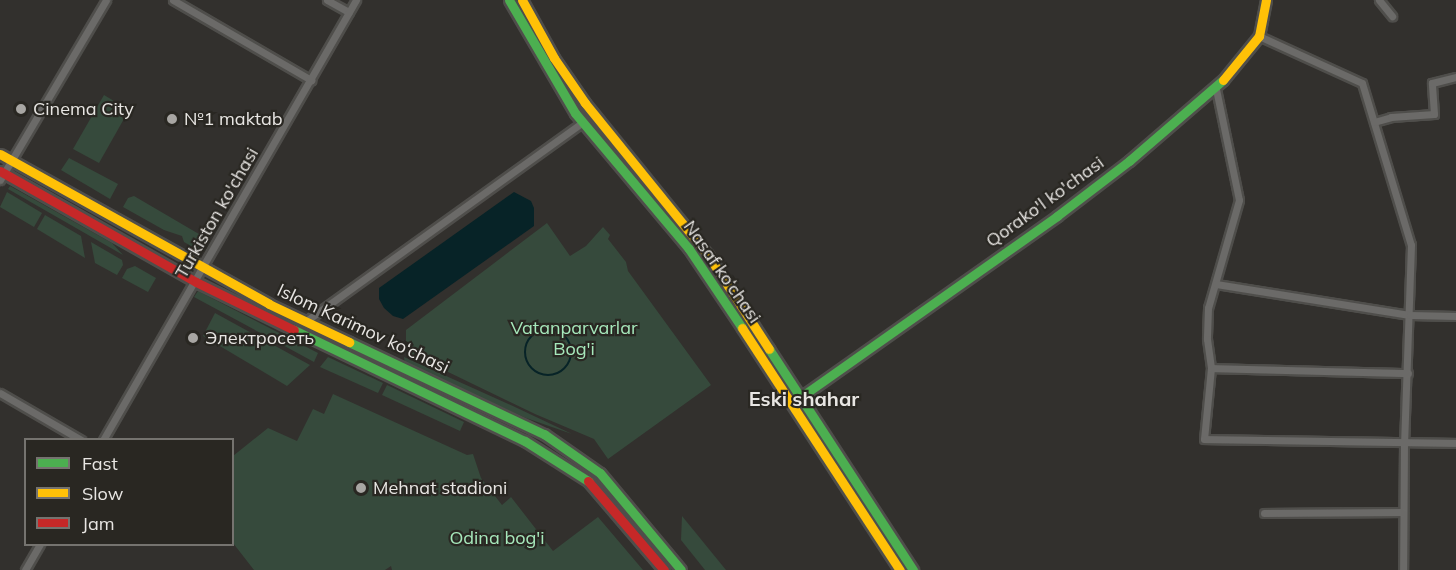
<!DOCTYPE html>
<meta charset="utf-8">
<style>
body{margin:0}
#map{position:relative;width:1456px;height:570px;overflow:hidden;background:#32302d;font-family:Mulish,sans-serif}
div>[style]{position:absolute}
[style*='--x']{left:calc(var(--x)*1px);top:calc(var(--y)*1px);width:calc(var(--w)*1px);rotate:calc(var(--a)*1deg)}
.green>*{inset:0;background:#364a3c}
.water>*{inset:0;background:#072327}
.stream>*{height:2px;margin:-1px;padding:0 1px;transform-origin:1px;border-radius:1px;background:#072327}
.stream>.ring{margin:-1px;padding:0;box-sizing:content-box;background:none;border:2px solid #072327;border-radius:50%}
.roads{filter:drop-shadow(2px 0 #4f4e4b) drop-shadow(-2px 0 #4f4e4b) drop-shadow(0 2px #4f4e4b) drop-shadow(0 -2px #4f4e4b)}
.street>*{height:7px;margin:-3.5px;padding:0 3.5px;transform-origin:3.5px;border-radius:3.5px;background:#6b6a68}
.fast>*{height:9px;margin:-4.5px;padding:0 4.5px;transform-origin:4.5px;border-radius:4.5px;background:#4caf50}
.slow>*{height:9px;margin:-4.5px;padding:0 4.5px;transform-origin:4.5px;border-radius:4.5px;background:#ffc107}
.jam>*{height:9px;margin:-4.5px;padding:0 4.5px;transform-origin:4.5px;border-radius:4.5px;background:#c62828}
.dots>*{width:16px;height:16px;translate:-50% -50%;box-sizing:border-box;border:3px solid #292722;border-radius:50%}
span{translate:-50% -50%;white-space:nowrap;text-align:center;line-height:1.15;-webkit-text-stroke:4.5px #292722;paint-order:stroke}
.poi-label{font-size:18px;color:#e8e6e3}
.left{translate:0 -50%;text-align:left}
.street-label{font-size:18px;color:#e8e6e3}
.park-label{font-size:18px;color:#a6e8bb}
.neighbourhood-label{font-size:20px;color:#e8e6e3;font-weight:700}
.legend{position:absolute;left:24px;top:438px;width:210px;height:108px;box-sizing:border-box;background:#292722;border:2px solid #75736f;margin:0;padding:8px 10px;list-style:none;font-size:18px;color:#e8e6e3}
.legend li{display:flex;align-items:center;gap:12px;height:30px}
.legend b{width:30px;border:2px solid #75736f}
</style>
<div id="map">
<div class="green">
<div style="clip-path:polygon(104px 95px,129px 110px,99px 163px,73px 149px)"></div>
<div style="clip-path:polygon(69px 158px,118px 184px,110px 199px,61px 170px)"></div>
<div style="clip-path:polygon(10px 186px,112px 243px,123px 255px,8px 189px)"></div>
<div style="clip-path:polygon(7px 192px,42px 213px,34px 227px,0 207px)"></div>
<div style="clip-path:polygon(134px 196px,204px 237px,198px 250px,184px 242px,182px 236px,164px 230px,123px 207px,128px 198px)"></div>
<div style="clip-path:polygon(45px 215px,81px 236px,85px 258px,37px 229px)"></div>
<div style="clip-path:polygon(547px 223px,570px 256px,586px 246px,603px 227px,610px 235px,608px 239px,626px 262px,628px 271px,711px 385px,608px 459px,594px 439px,535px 414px,411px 354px,406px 344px,406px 330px)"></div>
<div style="clip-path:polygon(91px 242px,122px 260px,123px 265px,117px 275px,95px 263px)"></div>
<div style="clip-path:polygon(135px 266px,156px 278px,148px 292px,122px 278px,127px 269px)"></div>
<div style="clip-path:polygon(198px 291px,318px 353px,314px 362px,194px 297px)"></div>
<div style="clip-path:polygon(215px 313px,310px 365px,287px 386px,203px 336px)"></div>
<div style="clip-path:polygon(328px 357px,383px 383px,378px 393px,320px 367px)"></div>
<div style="clip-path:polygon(404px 357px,515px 407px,572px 434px,526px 418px,405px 364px)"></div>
<div style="clip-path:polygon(387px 385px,464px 422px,460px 431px,382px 395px)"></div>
<div style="clip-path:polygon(333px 394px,467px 455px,473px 454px,481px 478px,502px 505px,511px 497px,553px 551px,598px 517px,643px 570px,392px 570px,391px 566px,385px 570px,254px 570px,233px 543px,233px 456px,268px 428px,297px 441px,313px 409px,324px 414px)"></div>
<div style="clip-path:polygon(682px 516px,726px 570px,705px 570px,681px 540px)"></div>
</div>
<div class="water">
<div style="clip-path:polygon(514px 192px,531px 201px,534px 208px,534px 226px,403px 319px,393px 316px,384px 308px,379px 299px,379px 288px)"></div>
</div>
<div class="stream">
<div class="ring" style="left:525px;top:329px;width:44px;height:44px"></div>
</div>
<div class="roads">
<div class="street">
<div style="--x:173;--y:0;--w:160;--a:30.1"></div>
<div style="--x:327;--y:0;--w:25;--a:29"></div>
<div style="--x:1379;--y:0;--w:21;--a:51"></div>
<div style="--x:1259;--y:36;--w:113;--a:24.5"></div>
<div style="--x:1362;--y:83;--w:169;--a:73.2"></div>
<div style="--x:1411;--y:245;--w:197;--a:92"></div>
<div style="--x:1404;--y:442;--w:128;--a:90.4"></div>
<div style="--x:1216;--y:89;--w:113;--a:78.3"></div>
<div style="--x:1239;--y:200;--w:112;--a:106"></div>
<div style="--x:1208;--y:308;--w:31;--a:92"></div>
<div style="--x:1207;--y:339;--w:29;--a:82"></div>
<div style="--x:1211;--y:368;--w:71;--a:95.6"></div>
<div style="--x:1204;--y:439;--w:252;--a:0.9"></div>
<div style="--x:1374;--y:122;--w:18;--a:-16"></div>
<div style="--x:1391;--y:117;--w:43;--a:-4"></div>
<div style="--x:1434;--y:114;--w:31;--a:-94"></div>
<div style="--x:1432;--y:83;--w:25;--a:-14"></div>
<div style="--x:0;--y:180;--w:209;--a:-59.5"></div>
<div style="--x:1216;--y:284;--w:196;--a:9.1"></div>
<div style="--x:1410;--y:315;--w:46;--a:1.2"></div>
<div style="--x:306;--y:321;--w:341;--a:-35.7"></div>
<div style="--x:1211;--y:368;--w:197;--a:1.5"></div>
<div style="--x:0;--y:393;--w:94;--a:30.1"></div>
<div style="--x:103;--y:440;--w:508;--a:-60.1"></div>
<div style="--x:1264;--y:513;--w:139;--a:-0.4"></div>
<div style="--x:25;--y:570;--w:30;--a:-60"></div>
</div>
<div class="fast">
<div style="--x:509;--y:0;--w:131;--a:59.7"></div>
<div style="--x:575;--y:113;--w:177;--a:50"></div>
<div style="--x:689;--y:249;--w:95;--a:56.1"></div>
<div style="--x:294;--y:330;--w:256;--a:25.7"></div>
<div style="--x:525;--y:441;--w:75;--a:32.4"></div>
<div style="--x:349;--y:342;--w:216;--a:25.3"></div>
<div style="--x:544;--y:434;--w:68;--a:34.9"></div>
<div style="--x:600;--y:473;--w:126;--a:50.1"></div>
<div style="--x:769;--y:349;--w:264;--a:56.9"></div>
<div style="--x:802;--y:396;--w:312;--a:-35.2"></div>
<div style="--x:1057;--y:216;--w:91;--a:-37.4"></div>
<div style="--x:1129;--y:161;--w:124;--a:-40.8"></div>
</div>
<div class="slow">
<div style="--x:522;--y:0;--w:66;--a:61.1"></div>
<div style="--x:554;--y:58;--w:55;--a:55.4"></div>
<div style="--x:585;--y:103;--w:196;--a:51"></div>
<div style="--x:708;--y:255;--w:112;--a:57"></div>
<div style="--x:1223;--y:80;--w:57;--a:-50.7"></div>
<div style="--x:1259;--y:36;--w:37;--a:-79"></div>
<div style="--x:0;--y:154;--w:308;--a:29.1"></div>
<div style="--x:269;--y:304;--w:89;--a:25.4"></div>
<div style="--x:742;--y:328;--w:289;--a:56.9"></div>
</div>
<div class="jam">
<div style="--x:0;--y:171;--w:225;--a:29.5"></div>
<div style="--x:196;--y:282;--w:109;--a:26.1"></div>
<div style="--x:588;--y:481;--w:117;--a:49.5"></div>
</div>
</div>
<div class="dots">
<div style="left:21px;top:109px;background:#a8a6a3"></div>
<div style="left:172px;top:119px;background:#a8a6a3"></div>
<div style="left:193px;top:338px;background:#a8a6a3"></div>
<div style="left:361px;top:488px;background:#a8a6a3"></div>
</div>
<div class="poi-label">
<span class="left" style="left:33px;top:109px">Cinema City</span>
<span class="left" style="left:184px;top:119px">№1 maktab</span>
<span class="left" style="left:205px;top:338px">Электросеть</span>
<span class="left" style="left:373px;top:488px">Mehnat stadioni</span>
</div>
<div class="street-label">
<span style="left:1045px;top:202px;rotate:-36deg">Qorako'l ko'chasi</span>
<span style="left:217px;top:213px;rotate:-60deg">Turkiston ko'chasi</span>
<span style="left:722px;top:272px;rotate:55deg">Nasaf ko‘chasi</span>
<span style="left:363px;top:329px;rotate:25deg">Islom Karimov ko‘chasi</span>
</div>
<div class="park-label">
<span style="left:574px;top:339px">Vatanparvarlar<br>Bog'i</span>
<span style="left:497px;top:538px">Odina bog'i</span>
</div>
<div class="neighbourhood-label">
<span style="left:804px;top:398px">Eski shahar</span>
</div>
<ul class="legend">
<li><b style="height:8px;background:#4caf50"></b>Fast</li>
<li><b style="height:8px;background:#ffc107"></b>Slow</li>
<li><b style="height:8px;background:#c62828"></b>Jam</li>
</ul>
</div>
